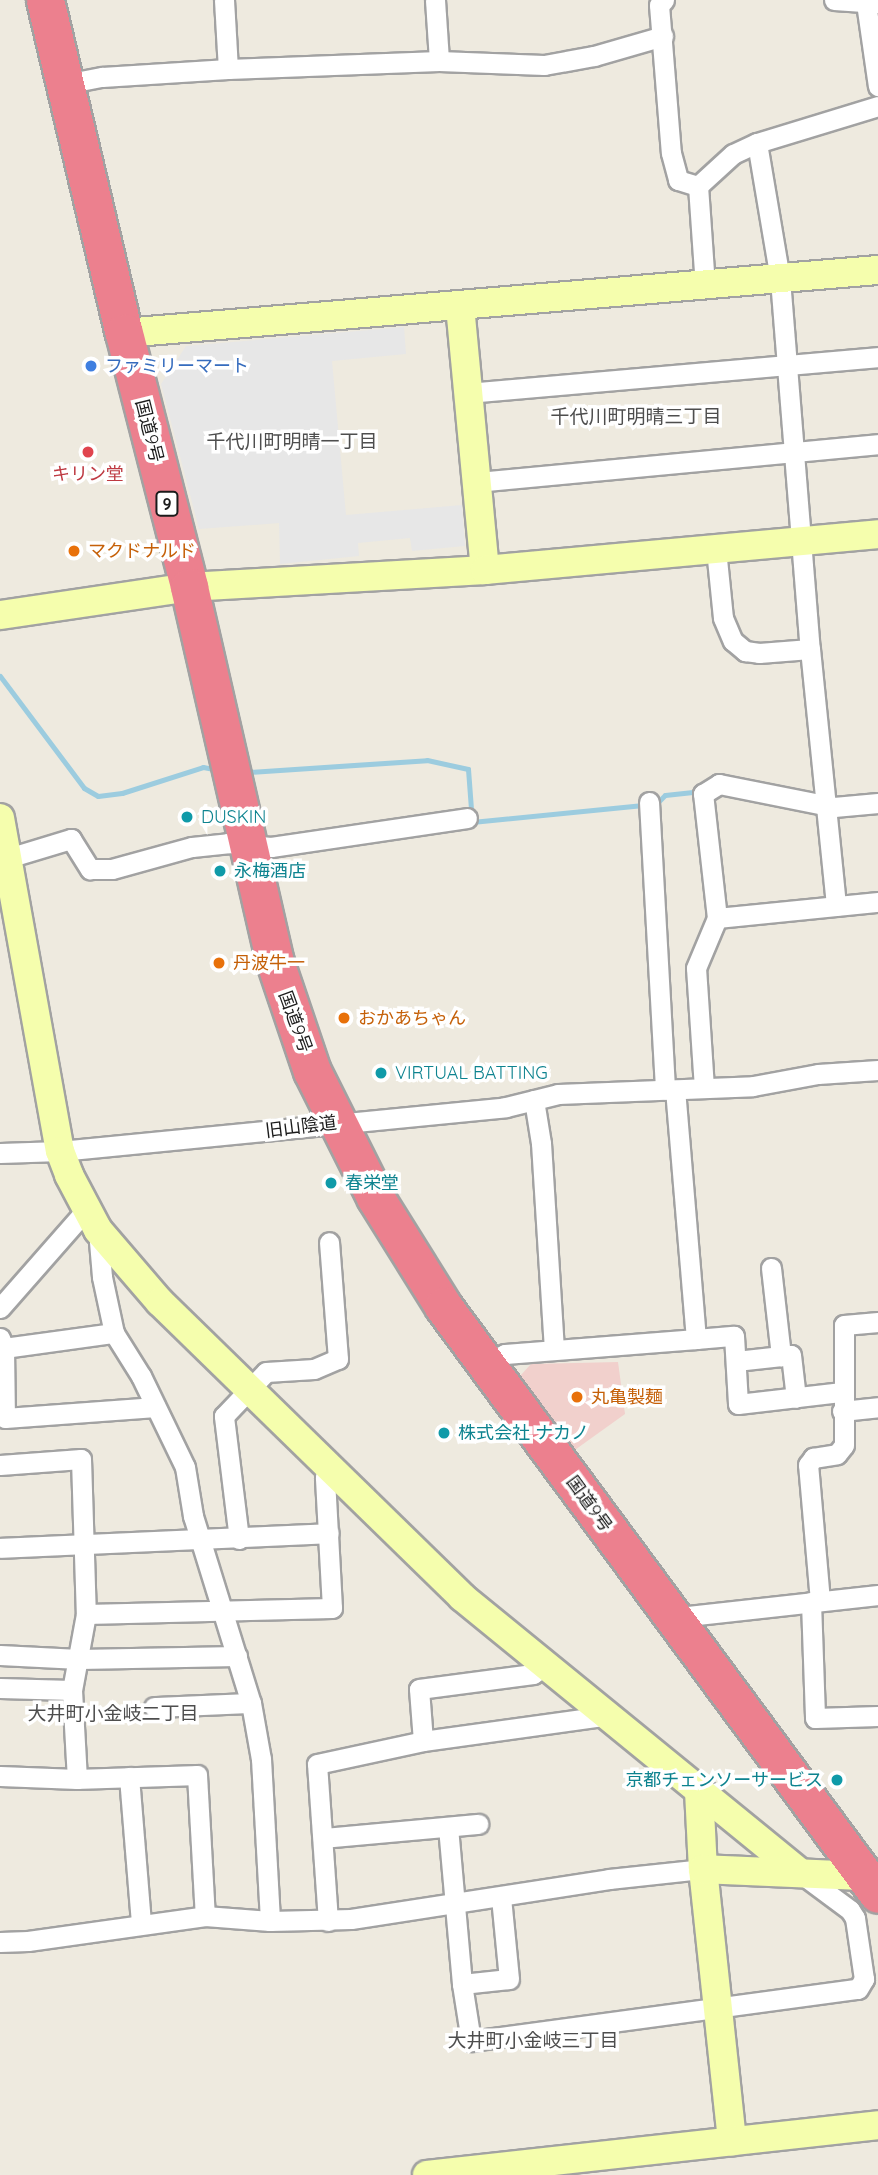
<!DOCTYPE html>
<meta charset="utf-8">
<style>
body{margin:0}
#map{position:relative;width:878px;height:2175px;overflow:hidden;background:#eeeadf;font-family:Quicksand,"Noto Sans JP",sans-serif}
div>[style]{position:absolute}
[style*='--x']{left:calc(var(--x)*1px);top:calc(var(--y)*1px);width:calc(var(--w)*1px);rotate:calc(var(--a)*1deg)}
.commercial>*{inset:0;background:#f1d0cc}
.parking>*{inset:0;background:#e7e7e7}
.stream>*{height:5px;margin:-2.5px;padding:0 2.5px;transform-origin:2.5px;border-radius:2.5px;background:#9cccdf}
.roads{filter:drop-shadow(2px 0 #a2a2a2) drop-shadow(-2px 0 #a2a2a2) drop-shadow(0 2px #a2a2a2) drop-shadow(0 -2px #a2a2a2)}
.street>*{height:19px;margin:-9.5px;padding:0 9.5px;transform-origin:9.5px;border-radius:9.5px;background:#fff}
.secondary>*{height:28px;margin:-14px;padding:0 14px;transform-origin:14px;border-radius:14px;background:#f5fead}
.highway>*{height:37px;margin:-18.5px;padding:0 18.5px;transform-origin:18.5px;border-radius:18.5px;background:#ec808e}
.dots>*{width:19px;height:19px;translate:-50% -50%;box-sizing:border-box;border:4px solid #fff;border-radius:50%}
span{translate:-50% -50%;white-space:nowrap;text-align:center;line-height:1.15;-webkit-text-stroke:7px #fff;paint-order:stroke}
.shield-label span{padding:2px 5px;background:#fff;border:2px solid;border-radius:5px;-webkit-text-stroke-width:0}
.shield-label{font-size:16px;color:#1b1b1b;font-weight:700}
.shop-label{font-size:18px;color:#366cbe}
.left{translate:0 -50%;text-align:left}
.street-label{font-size:18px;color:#1b1b1b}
.health-label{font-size:18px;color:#be3a42}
.food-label{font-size:18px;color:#c56008}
.culture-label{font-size:18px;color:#0d838f}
.right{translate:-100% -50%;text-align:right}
.neighbourhood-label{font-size:19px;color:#4e4e4e}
</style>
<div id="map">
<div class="commercial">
<div style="clip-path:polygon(618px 1362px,625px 1414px,572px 1452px,519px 1380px,520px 1376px,531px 1364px)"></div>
</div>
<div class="parking">
<div style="clip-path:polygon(404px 327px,406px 354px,332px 361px,346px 515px,462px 505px,465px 546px,412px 551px,410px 538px,358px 543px,359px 556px,280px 564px,279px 523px,199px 529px,161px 384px,186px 346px)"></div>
</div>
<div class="stream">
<div style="--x:0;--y:676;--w:140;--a:53.1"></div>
<div style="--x:84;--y:788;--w:16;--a:30"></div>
<div style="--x:98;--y:796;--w:24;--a:-7"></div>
<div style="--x:122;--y:793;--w:85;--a:-17.8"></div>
<div style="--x:203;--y:767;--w:15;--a:11"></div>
<div style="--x:248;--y:772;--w:179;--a:-3.8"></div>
<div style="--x:427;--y:760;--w:42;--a:12.4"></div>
<div style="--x:468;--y:769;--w:53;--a:85.7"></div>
<div style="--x:472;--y:822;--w:172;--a:-5.7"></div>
<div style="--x:659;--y:801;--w:8;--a:-45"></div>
<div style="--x:665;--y:795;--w:28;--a:-6"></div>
</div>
<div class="roads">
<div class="street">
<div style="--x:224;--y:0;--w:69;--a:86.7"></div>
<div style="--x:435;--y:0;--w:61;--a:86.2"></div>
<div style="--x:664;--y:0;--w:7;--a:135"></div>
<div style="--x:659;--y:5;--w:148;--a:85.4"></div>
<div style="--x:671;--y:153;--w:28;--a:75"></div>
<div style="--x:678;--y:180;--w:21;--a:17"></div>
<div style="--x:834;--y:0;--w:44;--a:3.9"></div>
<div style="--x:866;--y:3;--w:84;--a:81.8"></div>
<div style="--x:65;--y:84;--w:38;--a:-11"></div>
<div style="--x:102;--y:77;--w:126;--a:-3.6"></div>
<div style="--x:228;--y:69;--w:211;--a:-2.2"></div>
<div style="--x:439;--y:61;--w:105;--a:2.2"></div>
<div style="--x:544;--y:65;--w:51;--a:-10.2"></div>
<div style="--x:594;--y:56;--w:72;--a:-16.2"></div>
<div style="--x:757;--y:143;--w:138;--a:80.4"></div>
<div style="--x:780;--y:279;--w:371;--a:85.4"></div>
<div style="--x:810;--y:649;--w:258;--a:84.2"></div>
<div style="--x:705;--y:286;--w:100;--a:-94"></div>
<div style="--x:698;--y:186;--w:47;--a:-42.4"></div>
<div style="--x:733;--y:154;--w:26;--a:-25"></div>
<div style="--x:757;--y:143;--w:127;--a:-17"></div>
<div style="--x:468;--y:393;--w:412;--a:-5"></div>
<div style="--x:477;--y:482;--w:403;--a:-5.4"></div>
<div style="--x:716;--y:549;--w:69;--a:84.2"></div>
<div style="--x:723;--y:618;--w:25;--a:67"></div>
<div style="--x:733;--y:641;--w:16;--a:40"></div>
<div style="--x:745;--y:651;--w:14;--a:8"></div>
<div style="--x:759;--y:653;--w:51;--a:-4.5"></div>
<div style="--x:649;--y:802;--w:288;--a:86.8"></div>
<div style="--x:8;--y:858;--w:66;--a:-16.8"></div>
<div style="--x:71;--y:839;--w:36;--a:58"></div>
<div style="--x:90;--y:869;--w:22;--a:0"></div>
<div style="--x:112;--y:869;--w:83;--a:-15.4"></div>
<div style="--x:192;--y:847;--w:36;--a:-6"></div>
<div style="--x:228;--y:843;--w:43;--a:5.3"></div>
<div style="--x:271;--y:847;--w:198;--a:-8.4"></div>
<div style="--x:717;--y:918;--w:162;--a:-5.7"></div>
<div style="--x:704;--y:1088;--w:120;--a:-93.8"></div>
<div style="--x:696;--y:968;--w:54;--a:-67.2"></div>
<div style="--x:717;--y:918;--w:125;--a:-96.4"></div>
<div style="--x:703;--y:794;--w:19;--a:-32"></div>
<div style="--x:719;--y:784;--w:117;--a:11.3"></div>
<div style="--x:834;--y:807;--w:44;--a:-5.2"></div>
<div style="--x:534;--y:1100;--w:44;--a:80.8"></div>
<div style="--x:541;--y:1143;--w:206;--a:86.4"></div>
<div style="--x:0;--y:1153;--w:60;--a:-1.9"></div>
<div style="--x:60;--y:1151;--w:448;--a:-5.6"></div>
<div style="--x:506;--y:1107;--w:54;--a:-14"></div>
<div style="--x:558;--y:1094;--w:195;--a:-2.3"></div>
<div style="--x:753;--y:1086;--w:66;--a:-10.5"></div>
<div style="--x:818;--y:1074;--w:60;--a:-3.8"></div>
<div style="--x:98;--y:1230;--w:47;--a:85.1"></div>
<div style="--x:102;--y:1277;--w:57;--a:77.9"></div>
<div style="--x:771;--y:1268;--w:89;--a:83.5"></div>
<div style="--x:0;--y:1308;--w:130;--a:-48.7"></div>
<div style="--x:0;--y:1338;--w:11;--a:68"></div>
<div style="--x:4;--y:1348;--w:111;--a:-7.8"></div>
<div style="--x:114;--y:1333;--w:51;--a:57.9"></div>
<div style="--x:141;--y:1376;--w:101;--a:64.2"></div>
<div style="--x:185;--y:1467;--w:50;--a:80.7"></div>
<div style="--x:193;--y:1516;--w:196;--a:72.8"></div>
<div style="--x:251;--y:1703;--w:57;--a:79.9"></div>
<div style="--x:261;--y:1759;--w:162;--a:86.8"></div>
<div style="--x:696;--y:1339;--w:38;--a:-5"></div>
<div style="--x:734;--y:1336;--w:68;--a:86.6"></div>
<div style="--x:738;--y:1404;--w:105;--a:-6.6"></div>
<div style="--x:4;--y:1348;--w:70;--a:89.2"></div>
<div style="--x:5;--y:1418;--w:151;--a:-4.2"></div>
<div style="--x:736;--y:1361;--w:55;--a:-6.2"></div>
<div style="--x:791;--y:1355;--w:43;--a:83.4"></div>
<div style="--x:486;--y:1364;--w:21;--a:-28"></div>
<div style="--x:505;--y:1354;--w:192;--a:-4.5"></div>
<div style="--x:696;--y:1339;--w:250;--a:-94.8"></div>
<div style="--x:842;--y:1411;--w:36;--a:-6"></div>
<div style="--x:0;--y:1465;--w:81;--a:-4.2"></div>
<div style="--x:81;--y:1459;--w:155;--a:88.2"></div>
<div style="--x:86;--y:1614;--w:77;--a:100.4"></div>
<div style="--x:72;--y:1690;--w:89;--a:86.8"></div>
<div style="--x:77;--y:1779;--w:77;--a:-177.8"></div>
<div style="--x:239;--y:1539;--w:124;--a:-97"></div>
<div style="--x:224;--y:1416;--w:61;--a:-46.3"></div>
<div style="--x:266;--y:1372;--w:48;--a:-3.6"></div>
<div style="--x:314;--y:1369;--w:26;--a:-23"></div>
<div style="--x:338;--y:1359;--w:117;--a:-94.4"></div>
<div style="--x:0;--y:1548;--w:329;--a:-2.6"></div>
<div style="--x:820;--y:1601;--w:137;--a:-95"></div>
<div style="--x:808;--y:1465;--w:9;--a:-54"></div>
<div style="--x:813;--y:1458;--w:24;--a:-9"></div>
<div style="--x:837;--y:1454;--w:11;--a:-52"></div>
<div style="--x:844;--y:1445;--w:120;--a:-90"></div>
<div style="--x:844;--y:1325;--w:34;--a:-5"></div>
<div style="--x:811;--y:1602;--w:116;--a:88"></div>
<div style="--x:815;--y:1718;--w:63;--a:-1.8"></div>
<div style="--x:86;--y:1614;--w:246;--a:-1.4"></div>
<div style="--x:332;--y:1608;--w:131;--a:-93.1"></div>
<div style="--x:325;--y:1477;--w:9;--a:-58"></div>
<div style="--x:676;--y:1623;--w:14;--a:-30"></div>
<div style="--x:688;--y:1616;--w:191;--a:-6.3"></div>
<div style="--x:0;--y:1655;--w:79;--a:2.9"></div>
<div style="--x:79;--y:1659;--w:158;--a:-1.1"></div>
<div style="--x:0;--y:1688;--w:72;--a:1.6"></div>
<div style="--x:154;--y:1707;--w:97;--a:-2.4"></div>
<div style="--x:423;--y:1741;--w:52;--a:-94.4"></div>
<div style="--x:419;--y:1689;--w:115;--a:-7.5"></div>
<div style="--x:533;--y:1674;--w:14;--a:-36"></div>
<div style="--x:129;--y:1777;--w:146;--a:85.3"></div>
<div style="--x:77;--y:1779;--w:120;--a:-1.9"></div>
<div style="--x:197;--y:1775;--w:141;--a:86.8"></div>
<div style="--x:448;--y:1827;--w:158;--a:84.9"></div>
<div style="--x:462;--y:1984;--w:58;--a:81"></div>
<div style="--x:471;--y:2041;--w:390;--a:-7.7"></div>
<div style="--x:858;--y:1989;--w:12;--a:-59"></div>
<div style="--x:864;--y:1979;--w:62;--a:-98.4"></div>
<div style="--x:855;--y:1918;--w:9;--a:-122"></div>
<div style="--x:850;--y:1910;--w:62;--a:-143.5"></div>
<div style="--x:323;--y:1838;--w:156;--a:-5.2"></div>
<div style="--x:328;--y:1921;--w:157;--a:-94"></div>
<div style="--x:317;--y:1764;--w:108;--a:-12.2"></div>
<div style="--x:423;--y:1741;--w:183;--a:-7.9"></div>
<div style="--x:0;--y:1942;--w:28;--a:-2"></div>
<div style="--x:28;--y:1941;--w:179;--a:-8"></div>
<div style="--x:205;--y:1916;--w:65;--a:4.4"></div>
<div style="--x:270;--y:1921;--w:81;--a:-1.4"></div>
<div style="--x:351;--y:1919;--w:261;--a:-8.8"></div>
<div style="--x:609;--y:1879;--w:95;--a:-6.1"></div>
<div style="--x:462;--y:1984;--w:47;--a:-6.1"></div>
<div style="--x:509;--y:1979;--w:81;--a:-95.6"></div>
</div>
<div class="secondary">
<div style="--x:460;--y:306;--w:265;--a:84.6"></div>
<div style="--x:124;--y:333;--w:757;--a:-4.78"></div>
<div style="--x:0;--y:615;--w:191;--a:-8.4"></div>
<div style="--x:189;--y:587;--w:296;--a:-3.3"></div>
<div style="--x:485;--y:570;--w:395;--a:-5.2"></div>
<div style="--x:0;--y:818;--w:338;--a:79.8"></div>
<div style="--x:60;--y:1151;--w:26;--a:69"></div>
<div style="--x:69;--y:1175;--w:62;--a:62.2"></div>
<div style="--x:98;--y:1230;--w:95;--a:49.3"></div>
<div style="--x:160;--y:1302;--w:422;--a:44.3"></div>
<div style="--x:462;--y:1597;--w:436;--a:39.2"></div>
<div style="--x:699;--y:1791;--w:78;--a:87.1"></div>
<div style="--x:703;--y:1869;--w:274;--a:83.9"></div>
<div style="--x:703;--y:1869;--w:162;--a:2.5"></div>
<div style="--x:427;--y:2175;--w:454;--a:-6.3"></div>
</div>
<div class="highway">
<div style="--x:45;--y:0;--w:342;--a:76.7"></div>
<div style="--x:124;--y:333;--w:262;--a:75.6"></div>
<div style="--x:189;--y:587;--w:382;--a:77.1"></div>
<div style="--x:274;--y:959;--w:118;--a:71.3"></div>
<div style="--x:312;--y:1071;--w:141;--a:63.4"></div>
<div style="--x:375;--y:1197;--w:128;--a:58"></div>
<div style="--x:443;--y:1306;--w:731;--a:53.51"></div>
</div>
</div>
<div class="dots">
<div style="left:91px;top:366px;background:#3f7fe0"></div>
<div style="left:88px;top:452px;background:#e0444e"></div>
<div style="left:74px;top:551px;background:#e8710a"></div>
<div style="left:187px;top:817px;background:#0f9aa8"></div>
<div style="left:220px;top:871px;background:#0f9aa8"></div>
<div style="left:219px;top:963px;background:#e8710a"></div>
<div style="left:344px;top:1018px;background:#e8710a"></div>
<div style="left:381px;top:1073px;background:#0f9aa8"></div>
<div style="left:331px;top:1183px;background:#0f9aa8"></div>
<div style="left:577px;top:1397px;background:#e8710a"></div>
<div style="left:444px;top:1433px;background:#0f9aa8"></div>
<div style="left:837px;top:1780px;background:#0f9aa8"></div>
</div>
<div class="shield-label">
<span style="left:167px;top:504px">9</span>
</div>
<div class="shop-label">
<span class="left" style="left:105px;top:366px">ファミリーマート</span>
</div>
<div class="street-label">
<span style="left:149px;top:431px;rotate:76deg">国道9号</span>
<span style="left:295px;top:1022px;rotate:70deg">国道9号</span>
<span style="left:301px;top:1127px;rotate:-7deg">旧山陰道</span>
<span style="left:589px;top:1504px;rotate:54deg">国道9号</span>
</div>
<div class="health-label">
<span style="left:88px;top:474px">キリン堂</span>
</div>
<div class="food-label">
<span class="left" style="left:88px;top:551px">マクドナルド</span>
<span class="left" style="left:233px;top:963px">丹波牛一</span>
<span class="left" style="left:358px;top:1018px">おかあちゃん</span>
<span class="left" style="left:591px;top:1397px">丸亀製麺</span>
</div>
<div class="culture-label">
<span class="left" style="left:201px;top:817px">DUSKIN</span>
<span class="left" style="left:234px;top:871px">永梅酒店</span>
<span class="left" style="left:395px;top:1073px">VIRTUAL BATTING</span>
<span class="left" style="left:345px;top:1183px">春栄堂</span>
<span class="left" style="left:458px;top:1433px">株式会社 ナカノ</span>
<span class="right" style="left:823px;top:1780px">京都チェンソーサービス</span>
</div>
<div class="neighbourhood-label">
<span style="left:636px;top:417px">千代川町明晴三丁目</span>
<span style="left:292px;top:442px">千代川町明晴一丁目</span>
<span style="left:113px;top:1714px">大井町小金岐二丁目</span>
<span style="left:533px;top:2041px">大井町小金岐三丁目</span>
</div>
</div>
